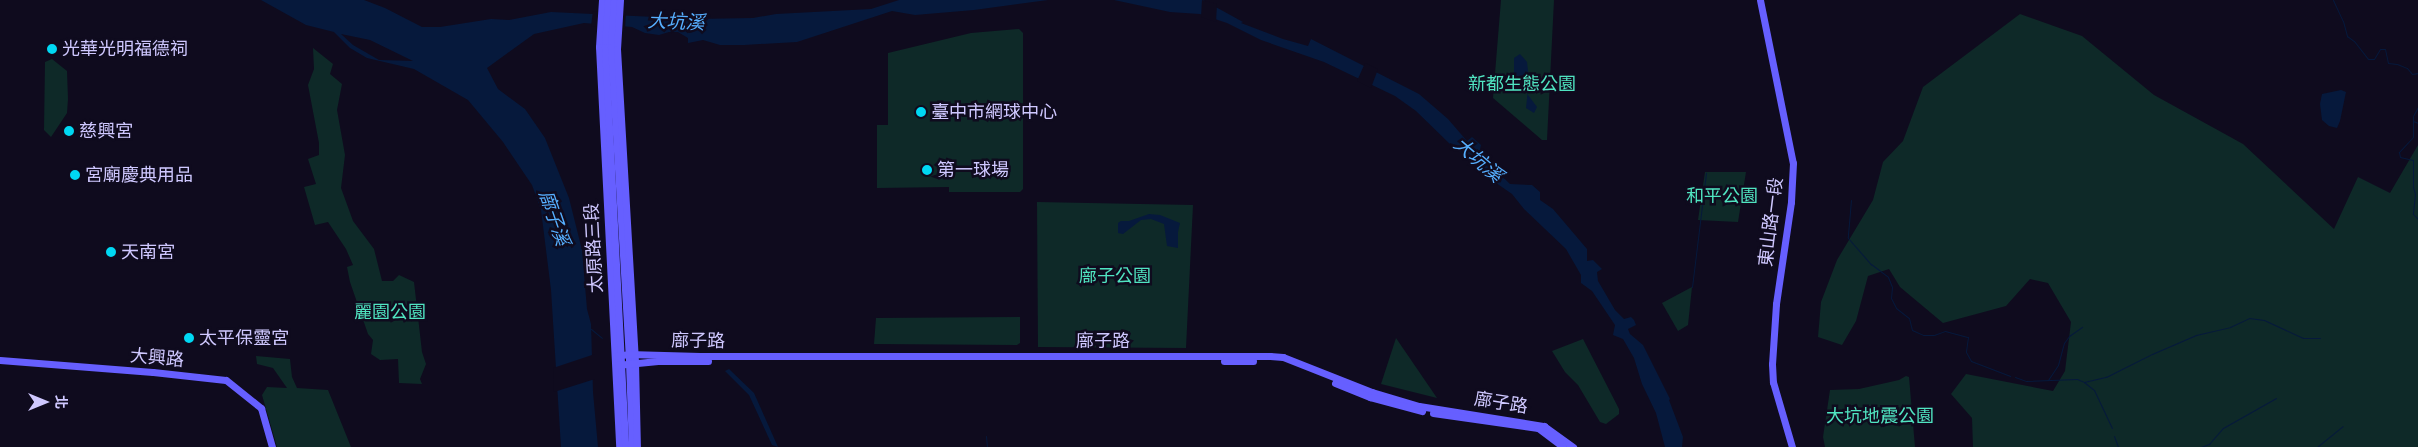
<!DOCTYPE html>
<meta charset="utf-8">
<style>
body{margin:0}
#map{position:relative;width:2418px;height:447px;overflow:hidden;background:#0f0b1e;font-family:"Fira Sans","Noto Sans TC",sans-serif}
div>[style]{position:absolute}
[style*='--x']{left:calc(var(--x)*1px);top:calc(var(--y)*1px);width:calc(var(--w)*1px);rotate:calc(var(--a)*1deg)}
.green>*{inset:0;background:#0e2928}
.water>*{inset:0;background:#06193c}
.pier>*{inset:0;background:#0f0b1e}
.stream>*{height:1px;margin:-0.5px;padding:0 0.5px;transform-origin:0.5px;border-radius:0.5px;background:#06193c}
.secondary>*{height:7px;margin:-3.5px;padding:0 3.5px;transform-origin:3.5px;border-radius:3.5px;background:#665fff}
.dots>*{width:14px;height:14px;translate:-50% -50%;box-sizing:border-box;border:2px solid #0f0b1e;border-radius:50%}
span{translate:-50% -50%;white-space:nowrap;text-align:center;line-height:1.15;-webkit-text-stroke:5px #0f0b1e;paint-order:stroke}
.poi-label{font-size:18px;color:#cfc8ff}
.left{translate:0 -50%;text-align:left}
.park-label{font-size:18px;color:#50e4c1}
.street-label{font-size:18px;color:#cfc8ff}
.water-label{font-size:19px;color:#56afff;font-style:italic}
.north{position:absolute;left:20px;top:377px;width:50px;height:50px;-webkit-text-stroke:4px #0f0b1e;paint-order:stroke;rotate:90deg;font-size:14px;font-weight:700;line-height:20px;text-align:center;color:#cfc8ff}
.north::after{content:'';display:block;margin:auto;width:18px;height:22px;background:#cfc8ff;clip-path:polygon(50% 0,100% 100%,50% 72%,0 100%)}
</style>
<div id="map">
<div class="green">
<div style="clip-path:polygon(1501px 0,1554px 0,1547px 140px,1542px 140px,1493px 98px)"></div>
<div style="clip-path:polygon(2020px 14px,2082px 36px,2154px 95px,2243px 144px,2334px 229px,2358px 177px,2390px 193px,2418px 145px,2418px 447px,1973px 447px,1972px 418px,1951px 394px,1966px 374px,2053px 391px,2065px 371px,2071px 322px,2048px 283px,2030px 279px,2006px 306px,1943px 323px,1900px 287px,1889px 269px,1868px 276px,1856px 321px,1842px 345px,1818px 337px,1821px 302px,1837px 260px,1873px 200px,1883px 162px,1903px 141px,1923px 87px)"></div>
<div style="clip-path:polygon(1019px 29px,1023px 33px,1023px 189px,1020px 192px,949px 192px,949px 187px,877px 188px,877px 125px,888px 125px,888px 53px,971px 33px)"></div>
<div style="clip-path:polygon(313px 48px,333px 64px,330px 74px,342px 84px,337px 110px,345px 155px,341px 188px,353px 221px,374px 249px,382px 281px,393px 281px,399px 275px,414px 282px,422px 352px,426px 364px,420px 379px,422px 384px,399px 383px,398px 359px,380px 360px,371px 354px,373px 340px,368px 334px,350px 282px,347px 267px,353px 265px,346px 249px,328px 222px,315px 225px,304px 187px,316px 184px,308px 159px,319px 155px,319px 143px,308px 85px,314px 69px)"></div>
<div style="clip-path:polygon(52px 59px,67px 71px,68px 99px,67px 113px,51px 137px,44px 130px,45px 62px)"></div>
<div style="clip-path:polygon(1705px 172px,1746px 172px,1738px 222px,1698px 220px)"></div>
<div style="clip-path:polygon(1037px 202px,1193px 205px,1186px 348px,1038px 347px)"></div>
<div style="clip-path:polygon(1692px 287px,1688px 325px,1678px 331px,1662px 303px)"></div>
<div style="clip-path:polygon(1020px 317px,1020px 343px,1017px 345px,874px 344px,876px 318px)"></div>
<div style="clip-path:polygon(1396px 338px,1437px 398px,1381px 384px)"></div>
<div style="clip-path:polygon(1583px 339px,1619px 409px,1619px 414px,1606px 424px,1600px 422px,1578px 385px,1565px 372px,1552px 351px)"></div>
<div style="clip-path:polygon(256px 356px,290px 359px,292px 377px,297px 388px,328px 390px,351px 447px,277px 447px,262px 395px,267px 387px,287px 388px,273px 368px,257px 364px)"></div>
<div style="clip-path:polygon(1906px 376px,1909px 377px,1915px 447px,1825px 447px,1823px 437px,1830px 390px,1859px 389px,1899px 380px)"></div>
</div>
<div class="water">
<div style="clip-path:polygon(evenodd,261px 0,364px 0,385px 8px,422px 27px,440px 27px,491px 19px,509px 20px,551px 12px,697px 19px,753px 18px,776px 14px,871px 9px,899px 0,1048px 0,974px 10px,915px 15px,892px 11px,797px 42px,744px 45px,720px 45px,703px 40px,688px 43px,688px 38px,678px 32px,669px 32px,659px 35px,645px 33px,632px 27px,584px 23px,534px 34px,487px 68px,498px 89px,525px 109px,545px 138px,569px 198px,582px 250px,587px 309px,591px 324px,593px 392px,598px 447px,561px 447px,551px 290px,541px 210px,532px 185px,503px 142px,468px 100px,414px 69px,367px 58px,350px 48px,334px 32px,306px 25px,261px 0,341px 34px,370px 40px,413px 61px,379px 60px,353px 45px,341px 34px)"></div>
<div style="clip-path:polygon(1114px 0,1203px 0,1243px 22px,1241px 23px,1283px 39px,1308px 46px,1311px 39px,1419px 94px,1448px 119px,1467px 141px,1472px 137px,1481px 145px,1479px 154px,1510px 184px,1532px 185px,1540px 192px,1540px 200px,1553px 209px,1587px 249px,1587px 261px,1593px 260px,1602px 269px,1597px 272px,1598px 281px,1615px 310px,1624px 319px,1631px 317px,1634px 320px,1636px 325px,1628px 329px,1630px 334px,1643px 345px,1670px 399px,1669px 400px,1683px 437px,1682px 447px,1665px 447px,1656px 413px,1642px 384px,1634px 358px,1623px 339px,1613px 335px,1615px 325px,1592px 291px,1581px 283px,1581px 275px,1566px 249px,1524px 209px,1512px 194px,1486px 176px,1474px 161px,1453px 147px,1416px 111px,1395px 96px,1324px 62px,1261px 40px,1227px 23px,1200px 14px,1170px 12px)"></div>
<div style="clip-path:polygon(1520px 54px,1527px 62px,1529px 79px,1528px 95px,1537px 107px,1534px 113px,1526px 108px,1529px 79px,1526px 71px,1522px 81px,1514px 73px,1514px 58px)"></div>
<div style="clip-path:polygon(2341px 90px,2346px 92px,2340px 121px,2337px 128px,2329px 126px,2322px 120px,2320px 104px,2322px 94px)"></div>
<div style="clip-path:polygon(1149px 214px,1160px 215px,1180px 223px,1178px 232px,1178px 248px,1167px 246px,1164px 224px,1151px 219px,1141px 220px,1123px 234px,1118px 233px,1118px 223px,1121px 221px,1129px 221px)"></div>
<div style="clip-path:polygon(729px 369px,754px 393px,778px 447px,772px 445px,749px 395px,725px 371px)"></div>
</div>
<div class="pier">
<div style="clip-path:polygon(1202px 0,1217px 4px,1216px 22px,1201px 17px)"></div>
<div style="clip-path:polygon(593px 11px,626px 12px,625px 29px,591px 26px)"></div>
<div style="clip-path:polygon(1365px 63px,1378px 69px,1371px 88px,1357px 81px)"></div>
<div style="clip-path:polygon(595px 354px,595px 379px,554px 392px,553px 368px)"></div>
</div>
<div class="stream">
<div style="--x:2333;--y:0;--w:23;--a:65"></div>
<div style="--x:2343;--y:21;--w:16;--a:75"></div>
<div style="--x:2347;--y:36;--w:9;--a:36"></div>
<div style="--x:2354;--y:41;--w:23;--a:52"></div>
<div style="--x:2368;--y:59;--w:6;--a:0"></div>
<div style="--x:2374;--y:59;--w:12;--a:-59"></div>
<div style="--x:2380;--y:49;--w:5;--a:0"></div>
<div style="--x:2385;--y:49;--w:14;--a:78"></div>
<div style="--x:2388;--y:63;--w:9;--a:6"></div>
<div style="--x:2397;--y:64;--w:11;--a:22"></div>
<div style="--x:2407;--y:68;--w:8;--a:50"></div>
<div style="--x:2412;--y:74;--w:6;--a:-9"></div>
<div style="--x:2418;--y:107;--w:10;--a:119"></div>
<div style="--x:2413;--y:116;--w:5;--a:90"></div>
<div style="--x:2413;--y:121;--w:5;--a:22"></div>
<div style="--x:2413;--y:121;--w:16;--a:90"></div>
<div style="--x:2413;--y:137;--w:21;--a:133"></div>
<div style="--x:2399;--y:152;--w:5;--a:79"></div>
<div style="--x:2400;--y:157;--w:13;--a:13"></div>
<div style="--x:2413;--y:160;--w:27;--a:90"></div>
<div style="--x:2413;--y:187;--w:7;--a:74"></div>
<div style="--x:2415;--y:194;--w:20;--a:96"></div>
<div style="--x:2413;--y:214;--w:7;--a:45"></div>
<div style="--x:1851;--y:200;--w:38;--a:95"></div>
<div style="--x:1848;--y:238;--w:35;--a:49"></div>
<div style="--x:1871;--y:264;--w:21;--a:37"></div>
<div style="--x:1888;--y:277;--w:11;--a:68"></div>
<div style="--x:1892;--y:287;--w:11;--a:95"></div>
<div style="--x:1891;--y:298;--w:11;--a:63"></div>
<div style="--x:1896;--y:308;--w:16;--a:38"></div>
<div style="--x:1909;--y:318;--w:12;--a:76"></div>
<div style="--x:1912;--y:330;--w:12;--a:24"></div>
<div style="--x:1923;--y:335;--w:11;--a:0"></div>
<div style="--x:1934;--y:335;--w:12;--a:-20"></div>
<div style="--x:1945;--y:331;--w:24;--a:15"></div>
<div style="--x:1968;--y:337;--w:15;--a:98"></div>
<div style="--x:1966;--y:352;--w:10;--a:61"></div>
<div style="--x:1971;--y:361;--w:42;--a:21"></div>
<div style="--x:1692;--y:287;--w:115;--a:-83"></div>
<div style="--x:591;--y:329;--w:14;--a:39"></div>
<div style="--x:2015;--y:377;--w:12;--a:20"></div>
<div style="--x:2026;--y:381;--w:51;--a:-2.2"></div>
<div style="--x:2077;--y:379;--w:8;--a:23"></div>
<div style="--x:2084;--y:382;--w:13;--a:39"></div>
<div style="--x:2094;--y:390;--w:42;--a:64.7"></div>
<div style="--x:2048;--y:380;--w:18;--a:-56"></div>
<div style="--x:2058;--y:365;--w:23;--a:-75"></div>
<div style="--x:2064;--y:343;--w:9;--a:-54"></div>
<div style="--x:2069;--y:336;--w:16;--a:-35"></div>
<div style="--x:2084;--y:382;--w:23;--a:-13"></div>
<div style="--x:2106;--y:377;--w:51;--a:-26.6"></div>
<div style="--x:2152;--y:354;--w:48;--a:-23.4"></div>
<div style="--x:2196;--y:335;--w:35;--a:-13"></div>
<div style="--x:2230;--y:327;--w:21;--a:-25"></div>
<div style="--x:2249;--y:318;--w:15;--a:8"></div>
<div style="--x:2264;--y:320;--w:43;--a:24.8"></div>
<div style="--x:2303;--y:338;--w:17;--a:0"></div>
<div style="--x:986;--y:436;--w:11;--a:85"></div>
<div style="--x:2114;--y:436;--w:12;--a:70"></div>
<div style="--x:2201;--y:447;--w:9;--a:-21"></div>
<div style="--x:2209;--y:444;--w:21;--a:-49"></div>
<div style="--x:2223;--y:428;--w:61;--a:-29.5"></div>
<div style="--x:2317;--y:447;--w:33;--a:-39"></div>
</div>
<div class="secondary">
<div style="--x:602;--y:0;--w:47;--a:93.7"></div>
<div style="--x:599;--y:47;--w:400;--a:87.1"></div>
<div style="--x:608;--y:0;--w:47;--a:93.7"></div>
<div style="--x:605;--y:47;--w:400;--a:87.1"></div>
<div style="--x:614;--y:0;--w:47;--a:93.7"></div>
<div style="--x:611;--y:47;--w:317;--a:86.7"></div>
<div style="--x:629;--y:363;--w:84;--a:88"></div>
<div style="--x:620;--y:0;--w:49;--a:93.5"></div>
<div style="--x:617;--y:49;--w:314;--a:86.7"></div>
<div style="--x:635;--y:362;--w:85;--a:88.7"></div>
<div style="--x:1760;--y:0;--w:166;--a:78.6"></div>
<div style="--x:1793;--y:163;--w:39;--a:93"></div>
<div style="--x:1791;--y:202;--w:103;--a:98.4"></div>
<div style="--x:1776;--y:304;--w:60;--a:93.8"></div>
<div style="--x:1772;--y:364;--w:18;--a:87"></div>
<div style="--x:1773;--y:382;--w:68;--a:73.7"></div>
<div style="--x:616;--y:356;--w:12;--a:-9"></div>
<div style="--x:628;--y:354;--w:72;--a:1.6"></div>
<div style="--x:700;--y:356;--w:570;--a:0"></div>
<div style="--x:1270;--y:356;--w:13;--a:4"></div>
<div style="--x:1283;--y:357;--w:96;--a:21.5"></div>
<div style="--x:1372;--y:392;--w:49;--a:16.6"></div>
<div style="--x:1419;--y:406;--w:127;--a:9.1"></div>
<div style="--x:1544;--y:426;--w:36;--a:36"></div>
<div style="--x:0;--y:360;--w:153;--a:4.5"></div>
<div style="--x:153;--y:372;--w:73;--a:6.3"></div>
<div style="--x:226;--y:380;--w:45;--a:38.7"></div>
<div style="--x:261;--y:408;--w:41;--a:74.2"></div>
<div style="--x:1224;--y:361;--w:29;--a:0"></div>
<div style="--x:617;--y:365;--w:41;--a:-5.6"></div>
<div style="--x:658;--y:361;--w:50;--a:0"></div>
<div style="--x:1335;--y:383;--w:38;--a:22"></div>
<div style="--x:1370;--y:397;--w:54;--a:15.1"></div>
<div style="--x:1433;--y:413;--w:106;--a:8.1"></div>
<div style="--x:1538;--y:428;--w:31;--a:37"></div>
</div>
<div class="dots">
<div style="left:52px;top:49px;background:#00d8f3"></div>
<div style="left:921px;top:112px;background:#00d8f3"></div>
<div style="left:69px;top:131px;background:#00d8f3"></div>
<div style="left:927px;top:170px;background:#00d8f3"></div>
<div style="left:75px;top:175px;background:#00d8f3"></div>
<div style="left:111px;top:252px;background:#00d8f3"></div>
<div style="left:189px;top:338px;background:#00d8f3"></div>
</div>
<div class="poi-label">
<span class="left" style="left:62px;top:49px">光華光明福德祠</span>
<span class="left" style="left:931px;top:112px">臺中市網球中心</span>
<span class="left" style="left:79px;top:131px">慈興宮</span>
<span class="left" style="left:937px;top:170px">第一球場</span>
<span class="left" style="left:85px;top:175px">宮廟慶典用品</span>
<span class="left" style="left:121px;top:252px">天南宮</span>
<span class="left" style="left:199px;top:338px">太平保靈宮</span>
</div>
<div class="park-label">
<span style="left:1522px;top:84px">新都生態公園</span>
<span style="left:1722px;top:196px">和平公園</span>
<span style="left:1115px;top:276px">廍子公園</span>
<span style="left:390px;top:312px">麗園公園</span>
<span style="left:1880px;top:416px">大坑地震公園</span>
</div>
<div class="street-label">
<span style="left:1771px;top:222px;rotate:-83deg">東山路一段</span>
<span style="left:594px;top:248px;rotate:-93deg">太原路三段</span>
<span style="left:698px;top:341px;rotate:1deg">廍子路</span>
<span style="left:1103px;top:341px">廍子路</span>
<span style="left:157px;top:358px;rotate:5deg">大興路</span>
<span style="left:1501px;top:403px;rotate:9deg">廍子路</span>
</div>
<div class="water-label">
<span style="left:676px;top:22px;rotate:2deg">大坑溪</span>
<span style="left:1478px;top:160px;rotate:41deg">大坑溪</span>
<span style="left:554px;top:218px;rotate:71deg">廍子溪</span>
</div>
<div class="north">北</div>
</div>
